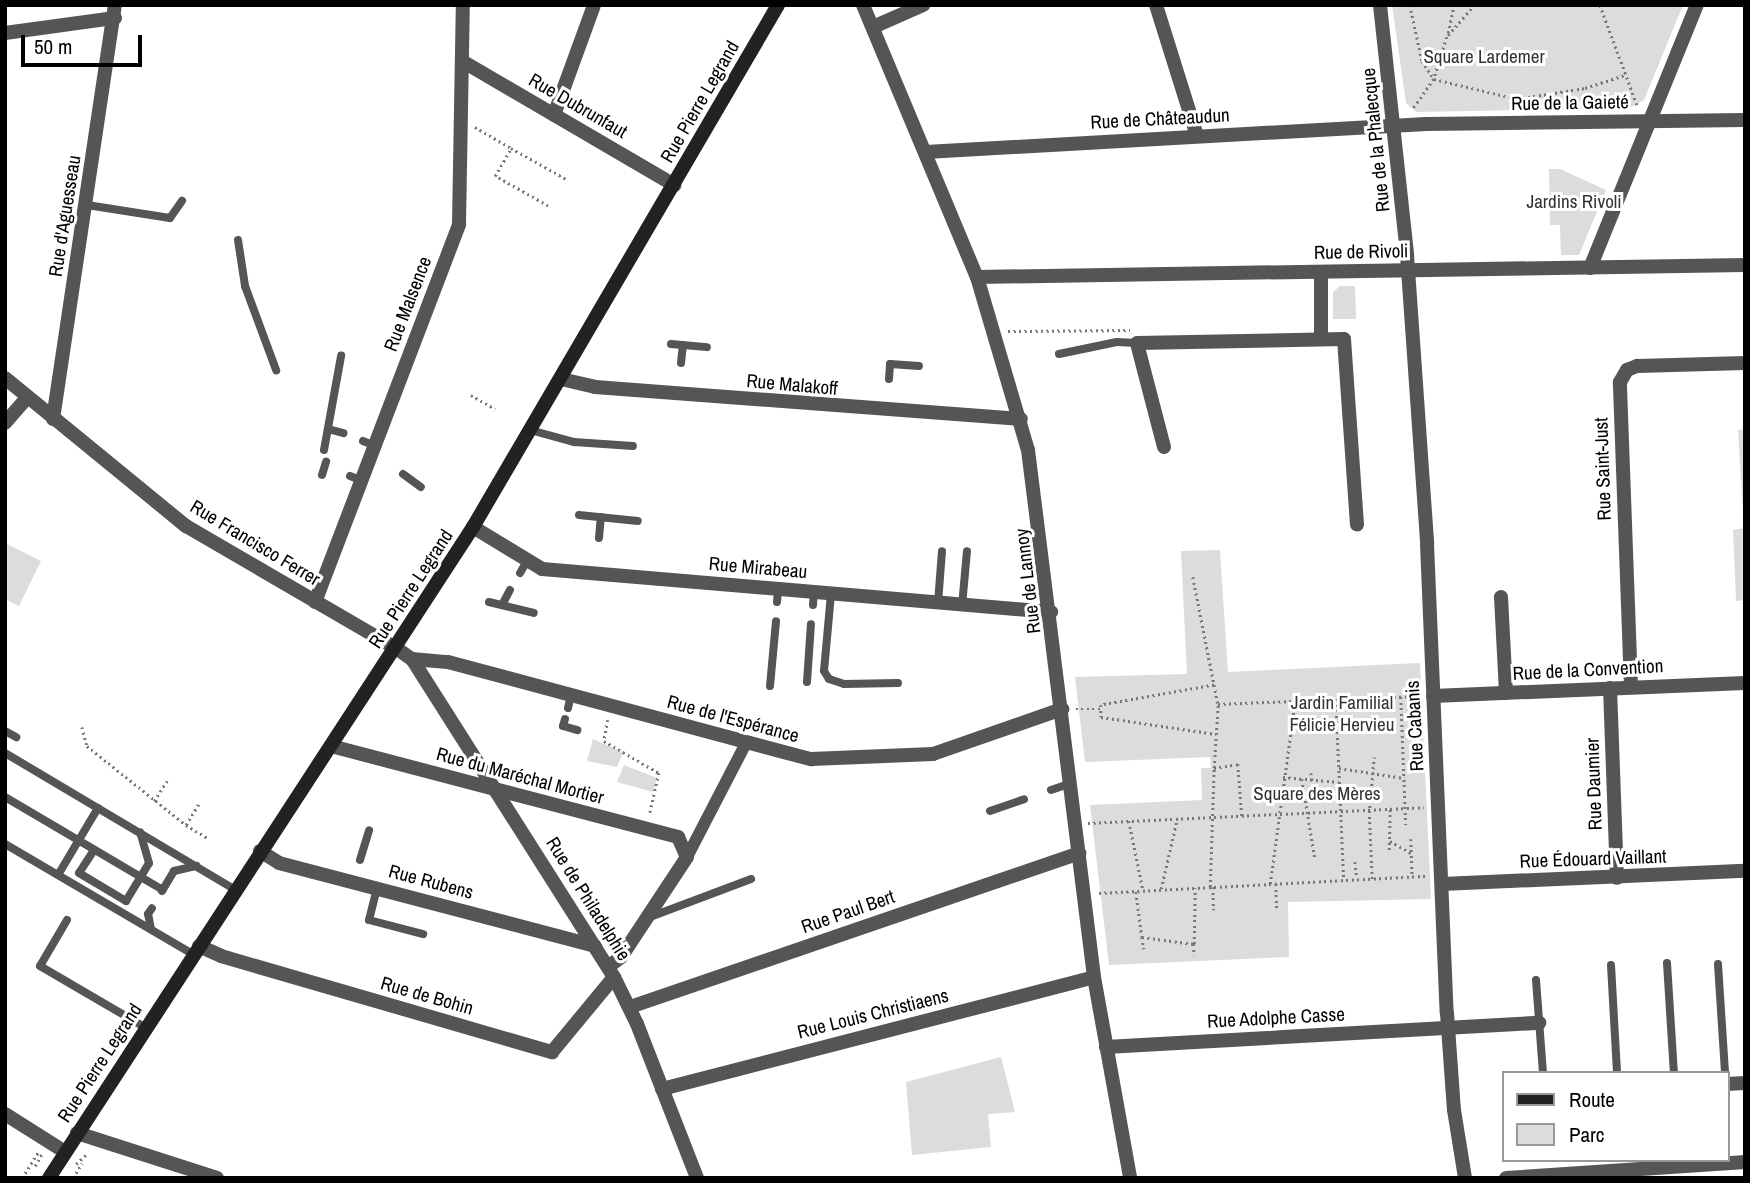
<!DOCTYPE html>
<meta charset="utf-8">
<style>
body{margin:0}
#map{position:relative;width:1750px;height:1183px;overflow:hidden;background:#fff;font-family:"Archivo Narrow",sans-serif}
div>[style]{position:absolute}
[style*='--x']{left:calc(var(--x)*1px);top:calc(var(--y)*1px);width:calc(var(--w)*1px);rotate:calc(var(--a)*1deg)}
.green>*{inset:0;background:#dcdcdc}
.path>*{height:2.5px;margin-top:-1.25px;transform-origin:0;background:repeating-linear-gradient(90deg,#777 0 2px,transparent 0 5.5px)}
.service>*{height:8px;margin:-4px;padding:0 4px;transform-origin:4px;border-radius:4px;background:#555}
.pedestrian>*{height:12px;margin:-6px;padding:0 6px;transform-origin:6px;border-radius:6px;background:#555}
.minor>*{height:14px;margin:-7px;padding:0 7px;transform-origin:7px;border-radius:7px;background:#555}
.tertiary>*{height:14px;margin:-7px;padding:0 7px;transform-origin:7px;border-radius:7px;background:#555}
.secondary>*{height:14px;margin:-7px;padding:0 7px;transform-origin:7px;border-radius:7px;background:#222}
span{translate:-50% -50%;white-space:nowrap;text-align:center;line-height:1.15;-webkit-text-stroke:6px #fff;paint-order:stroke}
.park-label{font-size:19px;color:#333}
.street-label{font-size:19px;color:#000}
.frame{position:absolute;inset:0;border:7px solid #000;pointer-events:none}
.legend{position:absolute;left:1502px;top:1071px;width:228px;height:91px;box-sizing:border-box;background:#fff;border:2px solid #999;margin:0;padding:9px 12px;list-style:none;font-size:21px;color:#000}
.legend li{display:flex;align-items:center;gap:14px;height:35px}
.legend b{width:35px;border:2px solid #999}
.scale{position:absolute;left:21px;top:35px;width:121px;height:32px;box-sizing:border-box;border:4px solid #000;border-top:0;padding-left:9px;font-size:21px;line-height:24px;white-space:nowrap;color:#000;-webkit-text-stroke:5px #fff;paint-order:stroke}
</style>
<div id="map">
<div class="green">
<div style="clip-path:polygon(1392px 5px,1683px 5px,1644px 100px,1629px 108px,1416px 112px,1406px 103px)"></div>
<div style="clip-path:polygon(1549px 169px,1560px 169px,1606px 190px,1579px 255px,1561px 255px,1560px 225px,1550px 225px)"></div>
<div style="clip-path:polygon(1340px 286px,1355px 286px,1356px 319px,1333px 319px,1333px 292px)"></div>
<div style="clip-path:polygon(1745px 429px,1745px 600px,1736px 601px,1733px 530px,1744px 528px,1738px 430px)"></div>
<div style="clip-path:polygon(5px 543px,41px 561px,19px 606px,5px 599px)"></div>
<div style="clip-path:polygon(1220px 550px,1228px 672px,1420px 663px,1431px 899px,1288px 902px,1289px 957px,1109px 965px,1090px 805px,1202px 800px,1201px 768px,1211px 768px,1210px 757px,1085px 762px,1075px 677px,1187px 674px,1181px 551px)"></div>
<div style="clip-path:polygon(593px 739px,623px 752px,617px 767px,587px 761px)"></div>
<div style="clip-path:polygon(624px 765px,657px 778px,653px 792px,617px 782px)"></div>
<div style="clip-path:polygon(1001px 1057px,1015px 1112px,988px 1114px,991px 1147px,912px 1155px,906px 1082px)"></div>
</div>
<div class="path">
<div style="--x:1410;--y:5;--w:57;--a:77.9"></div>
<div style="--x:1422;--y:61;--w:22;--a:56"></div>
<div style="--x:1434;--y:79;--w:37;--a:125"></div>
<div style="--x:1475;--y:5;--w:43;--a:131.2"></div>
<div style="--x:1447;--y:37;--w:44;--a:107.2"></div>
<div style="--x:1434;--y:79;--w:85;--a:13.5"></div>
<div style="--x:1517;--y:99;--w:69;--a:-9.2"></div>
<div style="--x:1585;--y:88;--w:42;--a:-18"></div>
<div style="--x:1600;--y:5;--w:109;--a:69.6"></div>
<div style="--x:1448;--y:33;--w:29;--a:-78"></div>
<div style="--x:475;--y:127;--w:42;--a:30.3"></div>
<div style="--x:548;--y:206;--w:61;--a:-150.5"></div>
<div style="--x:495;--y:176;--w:32;--a:-60"></div>
<div style="--x:511;--y:148;--w:65;--a:29.3"></div>
<div style="--x:1008;--y:331;--w:122;--a:-0.5"></div>
<div style="--x:471;--y:395;--w:28;--a:30"></div>
<div style="--x:1193;--y:577;--w:129;--a:78.9"></div>
<div style="--x:1214;--y:685;--w:115;--a:170"></div>
<div style="--x:1101;--y:705;--w:12;--a:90"></div>
<div style="--x:1101;--y:717;--w:116;--a:8.4"></div>
<div style="--x:1401;--y:697;--w:128;--a:87.8"></div>
<div style="--x:1336;--y:699;--w:181;--a:87.5"></div>
<div style="--x:1076;--y:709;--w:25;--a:0"></div>
<div style="--x:608;--y:720;--w:21;--a:101"></div>
<div style="--x:604;--y:741;--w:64;--a:30.2"></div>
<div style="--x:659;--y:773;--w:41;--a:102.7"></div>
<div style="--x:82;--y:727;--w:20;--a:75"></div>
<div style="--x:87;--y:746;--w:127;--a:38.6"></div>
<div style="--x:186;--y:825;--w:27;--a:31"></div>
<div style="--x:1214;--y:768;--w:64;--a:-86.4"></div>
<div style="--x:1218;--y:704;--w:202;--a:-2.3"></div>
<div style="--x:1339;--y:768;--w:66;--a:8.7"></div>
<div style="--x:1311;--y:773;--w:23;--a:80"></div>
<div style="--x:1283;--y:777;--w:56;--a:5.1"></div>
<div style="--x:1302;--y:779;--w:80;--a:80.7"></div>
<div style="--x:154;--y:801;--w:24;--a:-57"></div>
<div style="--x:1129;--y:821;--w:70;--a:78.5"></div>
<div style="--x:1088;--y:823;--w:336;--a:-2.7"></div>
<div style="--x:186;--y:825;--w:27;--a:-59"></div>
<div style="--x:1411;--y:839;--w:38;--a:88"></div>
<div style="--x:1390;--y:841;--w:24;--a:30"></div>
<div style="--x:1389;--y:850;--w:41;--a:-88.6"></div>
<div style="--x:1355;--y:862;--w:17;--a:83"></div>
<div style="--x:1372;--y:879;--w:66;--a:-92.6"></div>
<div style="--x:1369;--y:813;--w:56;--a:-84.9"></div>
<div style="--x:1270;--y:884;--w:185;--a:-82.2"></div>
<div style="--x:1276;--y:884;--w:24;--a:88"></div>
<div style="--x:1210;--y:887;--w:119;--a:-88.1"></div>
<div style="--x:1214;--y:768;--w:24;--a:-9"></div>
<div style="--x:1238;--y:764;--w:52;--a:85.6"></div>
<div style="--x:1213;--y:887;--w:23;--a:88"></div>
<div style="--x:1161;--y:889;--w:72;--a:-77.1"></div>
<div style="--x:1136;--y:892;--w:45;--a:82.4"></div>
<div style="--x:1142;--y:937;--w:52;--a:7.7"></div>
<div style="--x:1194;--y:944;--w:56;--a:-89"></div>
<div style="--x:1099;--y:893;--w:329;--a:-3"></div>
<div style="--x:1142;--y:937;--w:12;--a:81"></div>
<div style="--x:1194;--y:944;--w:11;--a:90"></div>
<div style="--x:76;--y:1164;--w:16;--a:-43"></div>
<div style="--x:35;--y:1166;--w:14;--a:-60"></div>
<div style="--x:22;--y:1178;--w:31;--a:-58"></div>
<div style="--x:73;--y:1178;--w:17;--a:-59"></div>
</div>
<div class="service">
<div style="--x:87;--y:205;--w:84;--a:8.9"></div>
<div style="--x:170;--y:218;--w:21;--a:-55"></div>
<div style="--x:238;--y:240;--w:47;--a:81.3"></div>
<div style="--x:245;--y:286;--w:90;--a:69.7"></div>
<div style="--x:671;--y:344;--w:36;--a:5"></div>
<div style="--x:1059;--y:354;--w:59;--a:-11.7"></div>
<div style="--x:1117;--y:342;--w:20;--a:3"></div>
<div style="--x:681;--y:363;--w:18;--a:-84"></div>
<div style="--x:889;--y:379;--w:15;--a:-86"></div>
<div style="--x:890;--y:364;--w:29;--a:4"></div>
<div style="--x:328;--y:429;--w:16;--a:15"></div>
<div style="--x:530;--y:430;--w:46;--a:15.3"></div>
<div style="--x:574;--y:442;--w:59;--a:3.9"></div>
<div style="--x:363;--y:441;--w:11;--a:22"></div>
<div style="--x:324;--y:450;--w:96;--a:-79.7"></div>
<div style="--x:403;--y:474;--w:22;--a:36"></div>
<div style="--x:322;--y:475;--w:14;--a:-73"></div>
<div style="--x:350;--y:476;--w:11;--a:22"></div>
<div style="--x:579;--y:515;--w:59;--a:5.8"></div>
<div style="--x:599;--y:538;--w:21;--a:-85"></div>
<div style="--x:520;--y:573;--w:14;--a:-60"></div>
<div style="--x:831;--y:594;--w:77;--a:95.2"></div>
<div style="--x:824;--y:671;--w:9;--a:58"></div>
<div style="--x:829;--y:679;--w:16;--a:18"></div>
<div style="--x:844;--y:684;--w:54;--a:-1.1"></div>
<div style="--x:489;--y:602;--w:46;--a:13.7"></div>
<div style="--x:777;--y:602;--w:12;--a:-85"></div>
<div style="--x:938;--y:603;--w:52;--a:-85.6"></div>
<div style="--x:502;--y:605;--w:17;--a:-62"></div>
<div style="--x:813;--y:605;--w:13;--a:-86"></div>
<div style="--x:962;--y:606;--w:55;--a:-84.8"></div>
<div style="--x:807;--y:682;--w:58;--a:-86.1"></div>
<div style="--x:770;--y:686;--w:65;--a:-84.7"></div>
<div style="--x:568;--y:708;--w:13;--a:-77"></div>
<div style="--x:565;--y:719;--w:7;--a:106"></div>
<div style="--x:563;--y:726;--w:15;--a:16"></div>
<div style="--x:5;--y:731;--w:13;--a:29"></div>
<div style="--x:5;--y:753;--w:269;--a:30.7"></div>
<div style="--x:1051;--y:790;--w:21;--a:-19"></div>
<div style="--x:5;--y:797;--w:183;--a:30.5"></div>
<div style="--x:990;--y:811;--w:36;--a:-19"></div>
<div style="--x:5;--y:844;--w:219;--a:30.4"></div>
<div style="--x:94;--y:850;--w:27;--a:123"></div>
<div style="--x:79;--y:873;--w:55;--a:30.8"></div>
<div style="--x:126;--y:901;--w:44;--a:-58.8"></div>
<div style="--x:149;--y:863;--w:32;--a:-106"></div>
<div style="--x:360;--y:860;--w:31;--a:-73"></div>
<div style="--x:58;--y:875;--w:78;--a:-59.2"></div>
<div style="--x:377;--y:888;--w:33;--a:104"></div>
<div style="--x:369;--y:920;--w:56;--a:14.5"></div>
<div style="--x:162;--y:891;--w:23;--a:-59"></div>
<div style="--x:174;--y:871;--w:23;--a:-13"></div>
<div style="--x:650;--y:917;--w:108;--a:-20.6"></div>
<div style="--x:67;--y:920;--w:53;--a:120.4"></div>
<div style="--x:40;--y:966;--w:123;--a:30.3"></div>
<div style="--x:151;--y:929;--w:15;--a:-101"></div>
<div style="--x:148;--y:914;--w:7;--a:-56"></div>
<div style="--x:1667;--y:963;--w:110;--a:86.4"></div>
<div style="--x:1718;--y:964;--w:109;--a:86.3"></div>
<div style="--x:1611;--y:965;--w:108;--a:86.8"></div>
<div style="--x:1536;--y:980;--w:93;--a:85.7"></div>
</div>
<div class="pedestrian">
<div style="--x:687;--y:857;--w:128;--a:-62.6"></div>
</div>
<div class="minor">
<div style="--x:1156;--y:5;--w:137;--a:72.6"></div>
<div style="--x:1380;--y:5;--w:251;--a:83.8"></div>
<div style="--x:1407;--y:255;--w:290;--a:86"></div>
<div style="--x:1427;--y:544;--w:469;--a:87.6"></div>
<div style="--x:1447;--y:1013;--w:97;--a:85.9"></div>
<div style="--x:1454;--y:1110;--w:69;--a:80.8"></div>
<div style="--x:873;--y:27;--w:55;--a:-23.7"></div>
<div style="--x:5;--y:33;--w:111;--a:-7.8"></div>
<div style="--x:462;--y:61;--w:246;--a:30.3"></div>
<div style="--x:554;--y:115;--w:117;--a:-70"></div>
<div style="--x:926;--y:152;--w:501;--a:-3.21"></div>
<div style="--x:1426;--y:124;--w:319;--a:-0.7"></div>
<div style="--x:1590;--y:268;--w:284;--a:-67.9"></div>
<div style="--x:1321;--y:272;--w:67;--a:90"></div>
<div style="--x:977;--y:277;--w:768;--a:-0.9"></div>
<div style="--x:561;--y:379;--w:35;--a:13"></div>
<div style="--x:595;--y:387;--w:427;--a:4.3"></div>
<div style="--x:53;--y:419;--w:419;--a:-81.5"></div>
<div style="--x:5;--y:423;--w:33;--a:-49"></div>
<div style="--x:1164;--y:447;--w:107;--a:-104.6"></div>
<div style="--x:1137;--y:343;--w:207;--a:-1.1"></div>
<div style="--x:1344;--y:339;--w:186;--a:86"></div>
<div style="--x:473;--y:527;--w:81;--a:31.3"></div>
<div style="--x:542;--y:569;--w:511;--a:4.83"></div>
<div style="--x:1501;--y:597;--w:96;--a:87"></div>
<div style="--x:315;--y:602;--w:404;--a:-69.1"></div>
<div style="--x:459;--y:224;--w:219;--a:-89"></div>
<div style="--x:396;--y:648;--w:19;--a:35"></div>
<div style="--x:412;--y:659;--w:36;--a:5"></div>
<div style="--x:448;--y:662;--w:376;--a:15"></div>
<div style="--x:811;--y:759;--w:122;--a:-2.3"></div>
<div style="--x:933;--y:754;--w:137;--a:-19.2"></div>
<div style="--x:412;--y:659;--w:377;--a:57.6"></div>
<div style="--x:614;--y:977;--w:52;--a:63.9"></div>
<div style="--x:637;--y:1024;--w:165;--a:68.7"></div>
<div style="--x:1631;--y:687;--w:305;--a:-92.1"></div>
<div style="--x:1620;--y:382;--w:14;--a:-60"></div>
<div style="--x:1627;--y:370;--w:11;--a:-22"></div>
<div style="--x:1637;--y:366;--w:108;--a:-1.6"></div>
<div style="--x:1610;--y:688;--w:190;--a:87.9"></div>
<div style="--x:1433;--y:696;--w:312;--a:-2.4"></div>
<div style="--x:331;--y:746;--w:359;--a:14.7"></div>
<div style="--x:678;--y:837;--w:22;--a:66"></div>
<div style="--x:687;--y:857;--w:120;--a:123.4"></div>
<div style="--x:621;--y:957;--w:16;--a:142"></div>
<div style="--x:260;--y:851;--w:22;--a:32"></div>
<div style="--x:279;--y:863;--w:327;--a:14.7"></div>
<div style="--x:1442;--y:884;--w:303;--a:-2.5"></div>
<div style="--x:199;--y:946;--w:24;--a:24"></div>
<div style="--x:221;--y:956;--w:345;--a:16.2"></div>
<div style="--x:552;--y:1052;--w:97;--a:-50.4"></div>
<div style="--x:630;--y:1007;--w:475;--a:-18.9"></div>
<div style="--x:1106;--y:1047;--w:434;--a:-3.2"></div>
<div style="--x:1727;--y:1084;--w:18;--a:-3"></div>
<div style="--x:662;--y:1089;--w:446;--a:-14.5"></div>
<div style="--x:5;--y:1114;--w:71;--a:32.3"></div>
<div style="--x:77;--y:1133;--w:147;--a:17.8"></div>
<div style="--x:1506;--y:1178;--w:240;--a:-3.8"></div>
</div>
<div class="tertiary">
<div style="--x:863;--y:5;--w:295;--a:67.3"></div>
<div style="--x:977;--y:277;--w:180;--a:73.6"></div>
<div style="--x:1028;--y:450;--w:531;--a:82.86"></div>
<div style="--x:1094;--y:977;--w:204;--a:79.8"></div>
<div style="--x:5;--y:378;--w:234;--a:39.3"></div>
<div style="--x:186;--y:526;--w:243;--a:30.2"></div>
</div>
<div class="secondary">
<div style="--x:49;--y:1178;--w:777;--a:-56.92"></div>
<div style="--x:473;--y:527;--w:605;--a:-59.7"></div>
</div>
<div class="park-label">
<span style="left:1484px;top:57px">Square Lardemer</span>
<span style="left:1574px;top:202px">Jardins Rivoli</span>
<span style="left:1342px;top:714px">Jardin Familial<br>Félicie Hervieu</span>
<span style="left:1317px;top:794px">Square des Mères</span>
</div>
<div class="street-label">
<span style="left:700px;top:102px;rotate:-60deg">Rue Pierre Legrand</span>
<span style="left:1570px;top:103px;rotate:-1deg">Rue de la Gaieté</span>
<span style="left:578px;top:106px;rotate:30deg">Rue Dubrunfaut</span>
<span style="left:1160px;top:119px;rotate:-3deg">Rue de Châteaudun</span>
<span style="left:1376px;top:140px;rotate:-96deg">Rue de la Phalecque</span>
<span style="left:65px;top:216px;rotate:-81deg">Rue d'Aguesseau</span>
<span style="left:1361px;top:252px;rotate:-1deg">Rue de Rivoli</span>
<span style="left:408px;top:304px;rotate:-69deg">Rue Malsence</span>
<span style="left:792px;top:385px;rotate:5deg">Rue Malakoff</span>
<span style="left:1603px;top:469px;rotate:-92deg">Rue Saint-Just</span>
<span style="left:255px;top:543px;rotate:31deg">Rue Francisco Ferrer</span>
<span style="left:758px;top:568px;rotate:5deg">Rue Mirabeau</span>
<span style="left:1028px;top:581px;rotate:-97deg">Rue de Lannoy</span>
<span style="left:411px;top:589px;rotate:-57deg">Rue Pierre Legrand</span>
<span style="left:1588px;top:670px;rotate:-3deg">Rue de la Convention</span>
<span style="left:733px;top:719px;rotate:15deg">Rue de l'Espérance</span>
<span style="left:1415px;top:726px;rotate:-93deg">Rue Cabanis</span>
<span style="left:520px;top:776px;rotate:15deg">Rue du Maréchal Mortier</span>
<span style="left:1594px;top:784px;rotate:-92deg">Rue Daumier</span>
<span style="left:1593px;top:859px;rotate:-2deg">Rue Édouard Vaillant</span>
<span style="left:431px;top:882px;rotate:15deg">Rue Rubens</span>
<span style="left:588px;top:899px;rotate:58deg">Rue de Philadelphie</span>
<span style="left:848px;top:912px;rotate:-19deg">Rue Paul Bert</span>
<span style="left:427px;top:996px;rotate:16deg">Rue de Bohin</span>
<span style="left:873px;top:1014px;rotate:-14deg">Rue Louis Christiaens</span>
<span style="left:1276px;top:1018px;rotate:-3deg">Rue Adolphe Casse</span>
<span style="left:100px;top:1063px;rotate:-57deg">Rue Pierre Legrand</span>
</div>
<div class="frame"></div>
<ul class="legend">
<li><b style="height:9px;background:#222"></b>Route</li>
<li><b style="height:19px;background:#dcdcdc"></b>Parc</li>
</ul>
<div class="scale">50 m</div>
</div>
